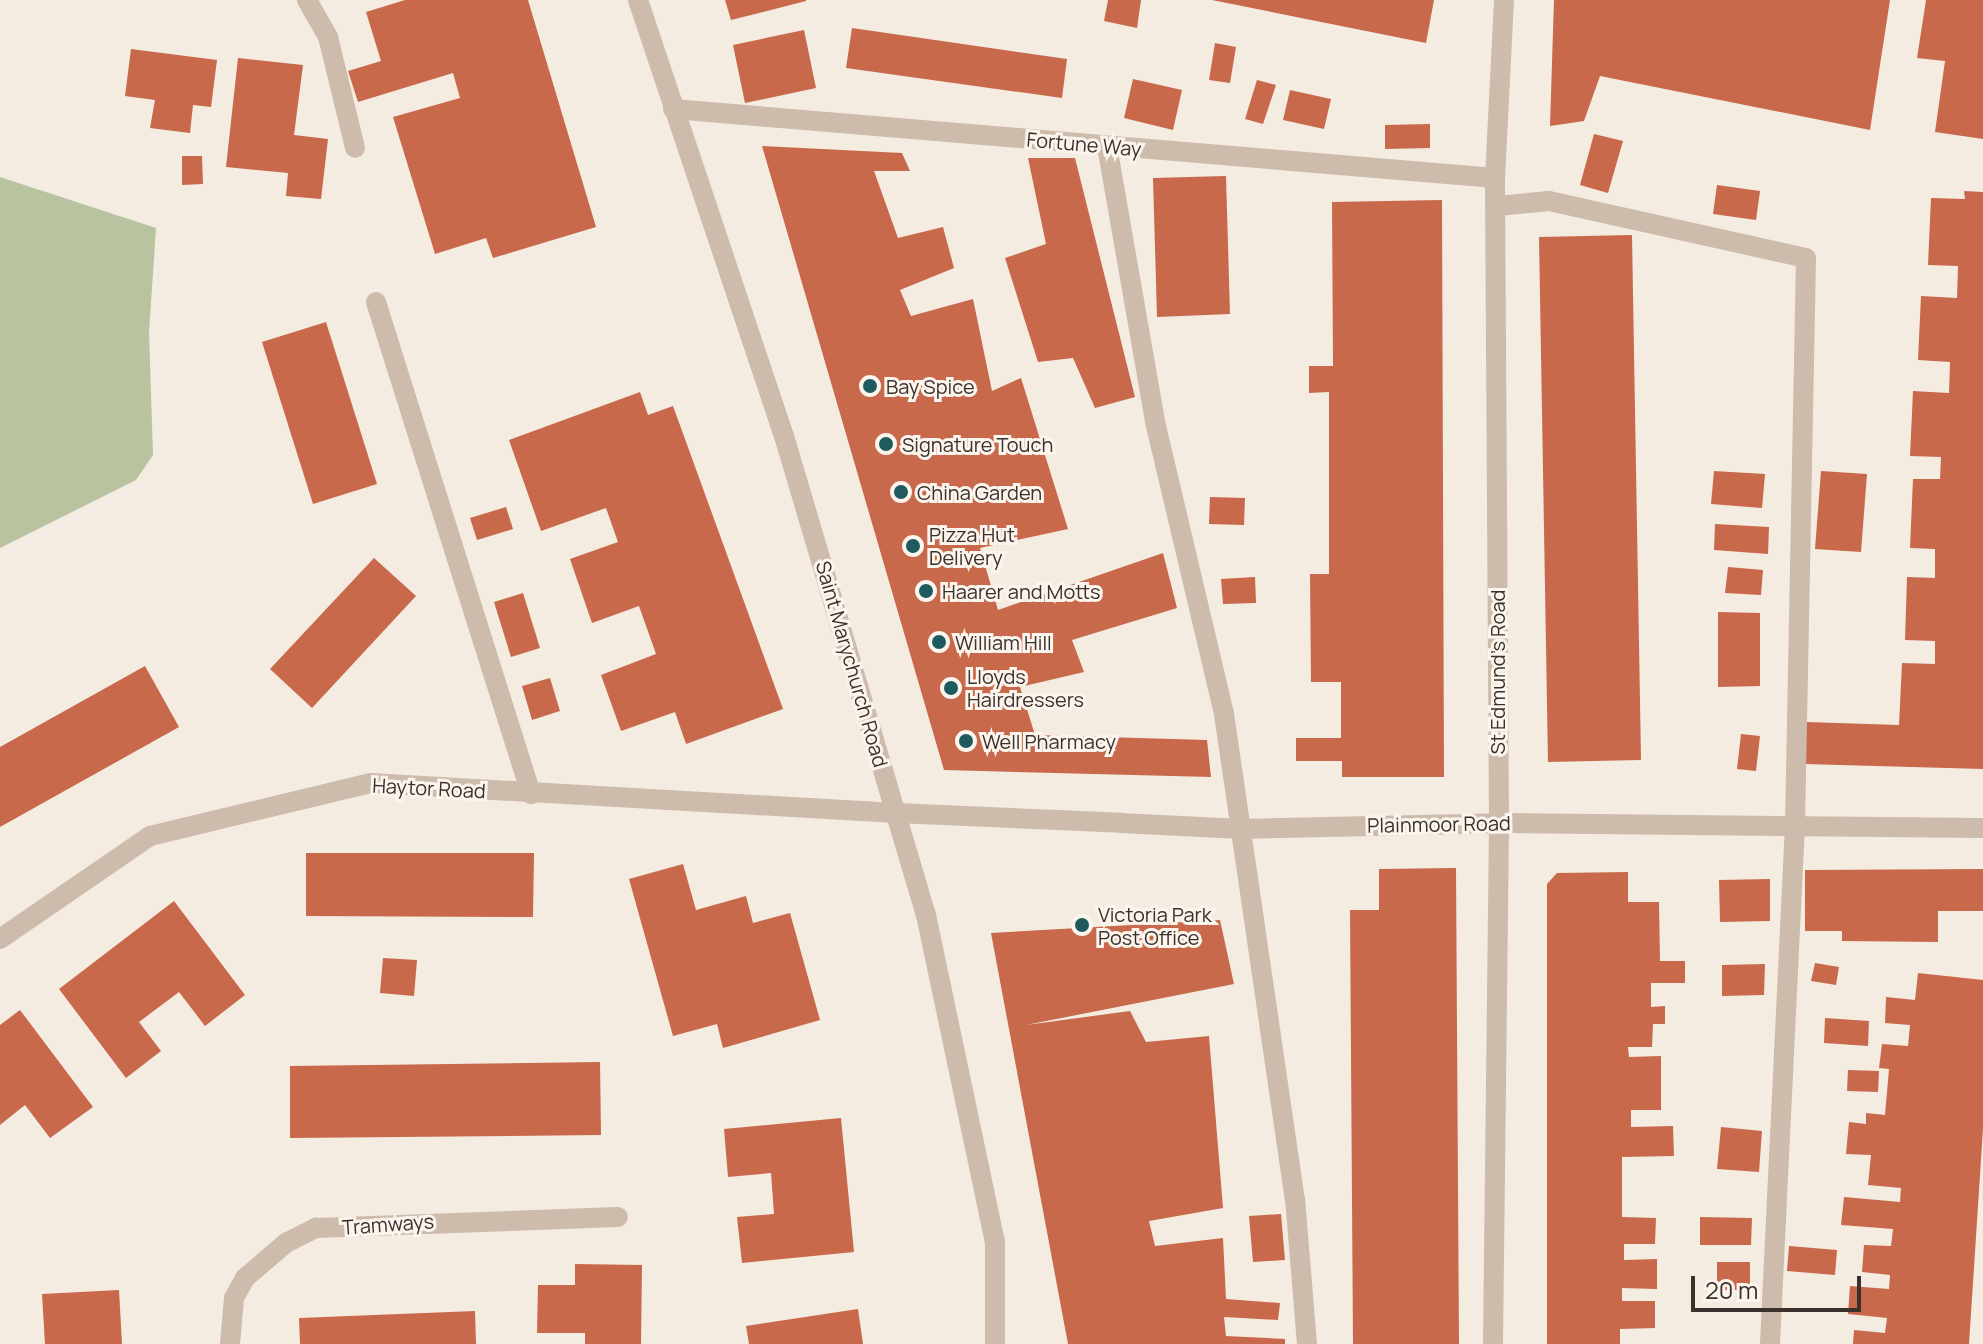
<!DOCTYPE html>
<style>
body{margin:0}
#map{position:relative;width:1983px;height:1344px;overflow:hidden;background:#f4ebe1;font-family:Manrope,sans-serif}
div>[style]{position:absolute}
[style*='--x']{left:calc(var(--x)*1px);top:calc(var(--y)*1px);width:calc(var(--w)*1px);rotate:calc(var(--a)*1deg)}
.green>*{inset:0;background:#b8c4a0}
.building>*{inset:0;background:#c8694b}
.service>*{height:20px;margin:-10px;padding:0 10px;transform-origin:10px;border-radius:10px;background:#cdbbac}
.pedestrian>*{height:20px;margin:-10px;padding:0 10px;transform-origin:10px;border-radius:10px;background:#cdbbac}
.minor>*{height:20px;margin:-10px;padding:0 10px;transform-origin:10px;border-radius:10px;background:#cdbbac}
.tertiary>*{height:20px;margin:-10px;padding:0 10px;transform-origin:10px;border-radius:10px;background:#cdbbac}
.dots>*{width:22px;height:22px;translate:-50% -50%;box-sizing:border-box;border:4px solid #fbf5ee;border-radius:50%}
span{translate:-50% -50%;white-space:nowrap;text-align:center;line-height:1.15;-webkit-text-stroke:6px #fbf5ee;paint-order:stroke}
.street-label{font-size:20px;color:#3b302b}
.poi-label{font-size:20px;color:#3b302b}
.left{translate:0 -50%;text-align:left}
.scale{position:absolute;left:1691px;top:1276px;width:170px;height:36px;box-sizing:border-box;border:4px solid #3b302b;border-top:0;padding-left:10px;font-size:24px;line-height:28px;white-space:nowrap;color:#3b302b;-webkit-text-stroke:6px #fbf5ee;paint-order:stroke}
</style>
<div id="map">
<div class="green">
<div style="clip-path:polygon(0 177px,156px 228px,149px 333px,153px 455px,136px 480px,0 548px)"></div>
</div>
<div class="building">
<div style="clip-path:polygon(405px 0,528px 0,596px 227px,493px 258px,486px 238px,435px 254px,393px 117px,460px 98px,453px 73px,358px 102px,348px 71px,381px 61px,366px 12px)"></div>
<div style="clip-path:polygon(725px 0,806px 0,806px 1px,731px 20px)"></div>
<div style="clip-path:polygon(1108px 0,1141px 0,1137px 28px,1104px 21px)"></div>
<div style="clip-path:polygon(1212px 0,1434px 0,1426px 43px)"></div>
<div style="clip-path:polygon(1554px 0,1890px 0,1870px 130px,1600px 76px,1584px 121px,1550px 126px)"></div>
<div style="clip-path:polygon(1926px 0,1983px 0,1983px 139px,1935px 132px,1945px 61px,1917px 58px)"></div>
<div style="clip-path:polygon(852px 28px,1067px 59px,1062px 98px,846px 68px)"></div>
<div style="clip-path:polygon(804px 30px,816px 88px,745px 103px,733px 45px)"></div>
<div style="clip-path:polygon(1215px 43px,1236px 47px,1230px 83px,1209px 80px)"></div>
<div style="clip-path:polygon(131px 49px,217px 60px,211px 107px,193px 105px,190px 133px,150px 128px,155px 100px,125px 96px)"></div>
<div style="clip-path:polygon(238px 58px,303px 65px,294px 135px,328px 139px,321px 199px,286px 196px,288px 173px,226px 167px)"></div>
<div style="clip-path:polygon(1133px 79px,1182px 90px,1173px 130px,1124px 118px)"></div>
<div style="clip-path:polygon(1257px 80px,1276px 85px,1263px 124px,1245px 119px)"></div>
<div style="clip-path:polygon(1290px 90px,1331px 99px,1324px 129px,1283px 120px)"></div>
<div style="clip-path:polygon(1430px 124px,1430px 148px,1385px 149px,1385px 125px)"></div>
<div style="clip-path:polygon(1594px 134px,1623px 141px,1608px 193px,1580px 185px)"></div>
<div style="clip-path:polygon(762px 146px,902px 153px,910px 171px,874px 171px,898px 238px,943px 227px,954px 268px,900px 290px,911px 316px,973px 299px,992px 391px,1021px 378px,1068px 529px,980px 548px,998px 610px,1163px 553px,1177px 608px,1072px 640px,1084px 672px,1020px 687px,1035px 735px,1207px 740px,1211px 777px,944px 770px)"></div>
<div style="clip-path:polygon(182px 156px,202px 156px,203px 184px,182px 185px)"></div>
<div style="clip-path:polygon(1028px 158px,1075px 158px,1135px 397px,1095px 408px,1073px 358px,1038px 362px,1005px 258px,1046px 244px)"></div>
<div style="clip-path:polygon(1226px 176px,1230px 314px,1157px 317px,1153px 178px)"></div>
<div style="clip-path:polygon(1717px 185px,1760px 191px,1756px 220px,1713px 214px)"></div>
<div style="clip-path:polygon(1964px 191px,1983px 192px,1983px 769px,1805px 764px,1806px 722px,1899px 725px,1902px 663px,1935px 664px,1935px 641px,1905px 640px,1907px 577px,1935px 578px,1935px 549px,1910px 548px,1913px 479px,1940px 479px,1941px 457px,1910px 456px,1913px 391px,1949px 393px,1950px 362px,1918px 360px,1921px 296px,1957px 298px,1958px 266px,1928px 265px,1931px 198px,1965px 199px)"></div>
<div style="clip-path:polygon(1442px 200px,1444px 777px,1342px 777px,1342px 761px,1296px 761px,1296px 738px,1341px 738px,1341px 682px,1311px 682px,1310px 574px,1329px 574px,1329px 392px,1309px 393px,1309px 366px,1333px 366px,1332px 202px)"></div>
<div style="clip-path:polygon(1632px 235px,1641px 760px,1548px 762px,1539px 237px)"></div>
<div style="clip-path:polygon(326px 322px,377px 484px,313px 504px,262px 342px)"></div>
<div style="clip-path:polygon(640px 392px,648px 415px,673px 406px,783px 709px,686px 744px,675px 712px,621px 731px,601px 675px,656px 654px,639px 606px,592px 623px,570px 559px,618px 542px,606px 508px,541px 531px,509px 440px)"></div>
<div style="clip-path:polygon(1714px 471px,1765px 474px,1762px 508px,1711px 504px)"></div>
<div style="clip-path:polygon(1821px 471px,1867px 474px,1861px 552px,1815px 549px)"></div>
<div style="clip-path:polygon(1210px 497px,1245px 498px,1244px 525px,1209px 524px)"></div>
<div style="clip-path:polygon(506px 507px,513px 529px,477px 540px,470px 518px)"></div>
<div style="clip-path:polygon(1715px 524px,1769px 527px,1768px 554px,1714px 550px)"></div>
<div style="clip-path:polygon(374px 558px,416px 596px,312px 708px,270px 669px)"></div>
<div style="clip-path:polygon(1728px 567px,1763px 570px,1761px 595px,1725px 593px)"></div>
<div style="clip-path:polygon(1255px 577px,1256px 603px,1223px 604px,1221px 579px)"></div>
<div style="clip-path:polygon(523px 593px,540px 648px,511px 657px,494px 602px)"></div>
<div style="clip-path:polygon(1718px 612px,1760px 613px,1760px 686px,1718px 687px)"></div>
<div style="clip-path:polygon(145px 666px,179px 727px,0 827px,0 747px)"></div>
<div style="clip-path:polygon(550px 678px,560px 711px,532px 720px,522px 686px)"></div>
<div style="clip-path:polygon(1741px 734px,1760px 736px,1756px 771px,1737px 769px)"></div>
<div style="clip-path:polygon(306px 853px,534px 853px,533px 917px,306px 916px)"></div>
<div style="clip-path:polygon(683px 864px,696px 910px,746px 896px,753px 923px,790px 913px,820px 1020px,723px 1048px,717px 1024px,673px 1036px,629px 879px)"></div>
<div style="clip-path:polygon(1456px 868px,1459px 1344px,1353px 1344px,1350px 910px,1379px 910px,1379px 869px)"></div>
<div style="clip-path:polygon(1983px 869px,1983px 911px,1938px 911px,1938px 942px,1842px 941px,1842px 931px,1805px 931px,1805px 870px)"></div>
<div style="clip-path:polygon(1628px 872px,1628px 902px,1659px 902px,1660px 961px,1685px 961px,1685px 983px,1651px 983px,1651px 1007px,1665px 1006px,1665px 1024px,1653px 1024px,1652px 1047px,1628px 1047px,1629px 1057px,1661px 1056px,1661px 1110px,1631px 1110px,1631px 1127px,1673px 1126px,1674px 1156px,1622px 1157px,1622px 1217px,1656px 1218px,1655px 1244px,1624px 1244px,1624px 1260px,1657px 1259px,1657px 1289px,1622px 1288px,1622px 1301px,1655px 1301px,1655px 1328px,1620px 1329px,1620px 1344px,1547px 1344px,1547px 884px,1557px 873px)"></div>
<div style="clip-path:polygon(1770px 879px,1770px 921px,1720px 922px,1719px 880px)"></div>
<div style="clip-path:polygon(174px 901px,245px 995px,205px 1026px,179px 992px,139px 1022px,161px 1051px,126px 1078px,59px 989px)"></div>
<div style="clip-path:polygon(1220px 920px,1234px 984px,1026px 1025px,1130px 1011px,1146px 1042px,1209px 1036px,1223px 1208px,1149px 1221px,1155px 1246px,1223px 1238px,1226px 1299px,1280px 1303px,1278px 1320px,1224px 1317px,1226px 1336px,1285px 1339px,1285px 1344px,1068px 1344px,991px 933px)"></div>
<div style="clip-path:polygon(383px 958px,417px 960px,414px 996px,380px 993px)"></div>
<div style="clip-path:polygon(1815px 963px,1839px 967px,1836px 985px,1811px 981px)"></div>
<div style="clip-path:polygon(1765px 964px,1764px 995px,1722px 996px,1722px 965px)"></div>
<div style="clip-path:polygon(1918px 973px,1983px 980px,1983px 1129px,1969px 1344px,1853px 1344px,1854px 1330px,1885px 1333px,1887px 1318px,1848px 1314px,1850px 1286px,1889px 1289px,1890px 1275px,1862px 1272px,1864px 1245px,1891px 1246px,1893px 1229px,1841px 1225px,1844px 1197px,1900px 1202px,1901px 1188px,1868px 1185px,1871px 1155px,1846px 1154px,1849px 1122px,1866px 1124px,1866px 1113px,1885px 1115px,1889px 1069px,1879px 1068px,1882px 1044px,1908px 1046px,1910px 1025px,1885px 1023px,1886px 997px,1915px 1000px)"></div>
<div style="clip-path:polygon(20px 1010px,93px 1107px,50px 1138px,25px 1105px,0 1125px,0 1025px)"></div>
<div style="clip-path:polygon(1825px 1018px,1869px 1021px,1868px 1046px,1824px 1043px)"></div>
<div style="clip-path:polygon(600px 1062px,601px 1135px,290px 1138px,290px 1066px)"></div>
<div style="clip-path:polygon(1848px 1070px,1879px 1071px,1878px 1092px,1847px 1091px)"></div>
<div style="clip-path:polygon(841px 1118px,854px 1252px,742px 1263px,737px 1217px,774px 1214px,771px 1173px,728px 1177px,724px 1129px)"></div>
<div style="clip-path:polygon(1721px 1127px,1762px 1131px,1759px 1172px,1717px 1169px)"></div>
<div style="clip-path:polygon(1281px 1214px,1285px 1260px,1253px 1262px,1249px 1216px)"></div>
<div style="clip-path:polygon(1700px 1217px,1752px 1218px,1751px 1245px,1700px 1245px)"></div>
<div style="clip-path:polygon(1789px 1246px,1837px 1250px,1835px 1275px,1787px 1271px)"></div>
<div style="clip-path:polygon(1717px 1262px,1750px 1262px,1750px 1290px,1717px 1290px)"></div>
<div style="clip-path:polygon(575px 1264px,642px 1265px,641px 1344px,585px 1344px,585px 1333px,537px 1333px,538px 1285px,575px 1285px)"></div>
<div style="clip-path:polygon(119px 1290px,122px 1344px,45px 1344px,42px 1294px)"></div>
<div style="clip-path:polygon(858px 1309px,863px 1344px,749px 1344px,746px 1326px)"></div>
<div style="clip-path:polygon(475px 1311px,476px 1344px,300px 1344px,299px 1318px)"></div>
</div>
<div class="service">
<div style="--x:307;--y:0;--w:43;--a:60.4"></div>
<div style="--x:328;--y:37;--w:114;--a:76.3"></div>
<div style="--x:1107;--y:146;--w:284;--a:80.1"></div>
<div style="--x:1156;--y:426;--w:296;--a:76.7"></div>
<div style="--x:1224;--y:714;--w:489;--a:81.7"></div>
<div style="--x:1295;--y:1198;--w:146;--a:85.3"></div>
<div style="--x:1497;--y:206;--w:52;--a:-5.5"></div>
<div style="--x:1549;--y:201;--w:263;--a:12.5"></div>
<div style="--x:1806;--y:258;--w:567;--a:91.11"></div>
<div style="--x:1795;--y:825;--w:520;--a:92.76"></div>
<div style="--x:376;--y:302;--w:516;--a:72.51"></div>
</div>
<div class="pedestrian">
<div style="--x:896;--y:813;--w:225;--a:2.5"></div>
</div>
<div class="minor">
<div style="--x:673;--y:109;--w:825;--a:4.8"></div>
<div style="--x:1121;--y:823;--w:121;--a:2.8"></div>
<div style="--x:1242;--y:829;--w:257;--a:-1.3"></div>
<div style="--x:1499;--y:823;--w:484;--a:0.6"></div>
<div style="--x:0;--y:939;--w:182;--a:-34.5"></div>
<div style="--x:150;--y:836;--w:227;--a:-13.5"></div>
<div style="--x:371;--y:783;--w:526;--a:3.27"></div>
<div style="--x:230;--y:1344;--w:46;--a:-85"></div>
<div style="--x:234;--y:1298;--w:23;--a:-61"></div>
<div style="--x:245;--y:1278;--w:54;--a:-40.5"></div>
<div style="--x:286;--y:1243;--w:34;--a:-27"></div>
<div style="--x:316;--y:1228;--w:302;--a:-2.1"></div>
<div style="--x:1493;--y:1344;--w:521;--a:-89.34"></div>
<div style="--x:1499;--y:823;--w:645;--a:-90.36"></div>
<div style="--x:1495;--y:178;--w:178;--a:-87.1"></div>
</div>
<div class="tertiary">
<div style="--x:638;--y:0;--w:460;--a:71.5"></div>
<div style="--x:784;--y:436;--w:500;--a:73.5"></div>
<div style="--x:926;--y:915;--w:334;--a:78.1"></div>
<div style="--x:995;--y:1242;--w:102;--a:90"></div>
</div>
<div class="dots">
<div style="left:870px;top:386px;background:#1f5a5e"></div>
<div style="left:886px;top:444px;background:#1f5a5e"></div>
<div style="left:901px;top:492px;background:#1f5a5e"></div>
<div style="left:913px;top:546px;background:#1f5a5e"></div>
<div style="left:926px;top:591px;background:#1f5a5e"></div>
<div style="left:939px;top:642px;background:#1f5a5e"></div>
<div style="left:951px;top:688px;background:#1f5a5e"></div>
<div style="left:966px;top:741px;background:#1f5a5e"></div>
<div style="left:1082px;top:925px;background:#1f5a5e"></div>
</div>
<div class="street-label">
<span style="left:1084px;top:144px;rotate:5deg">Fortune Way</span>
<span style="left:852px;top:664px;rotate:74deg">Saint Marychurch Road</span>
<span style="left:1497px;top:672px;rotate:-90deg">St Edmund's Road</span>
<span style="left:429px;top:788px;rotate:3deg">Haytor Road</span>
<span style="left:1439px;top:824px;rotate:-1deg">Plainmoor Road</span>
<span style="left:388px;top:1224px;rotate:-4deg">Tramways</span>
</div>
<div class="poi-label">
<span class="left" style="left:886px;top:386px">Bay Spice</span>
<span class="left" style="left:902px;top:444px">Signature Touch</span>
<span class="left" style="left:917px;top:492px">China Garden</span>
<span class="left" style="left:929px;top:546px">Pizza Hut<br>Delivery</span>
<span class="left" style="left:942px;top:591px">Haarer and Motts</span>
<span class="left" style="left:955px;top:642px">William Hill</span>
<span class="left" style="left:967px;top:688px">Lloyds<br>Hairdressers</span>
<span class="left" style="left:982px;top:741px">Well Pharmacy</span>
<span class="left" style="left:1098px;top:926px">Victoria Park<br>Post Office</span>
</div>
<div class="scale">20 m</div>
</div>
